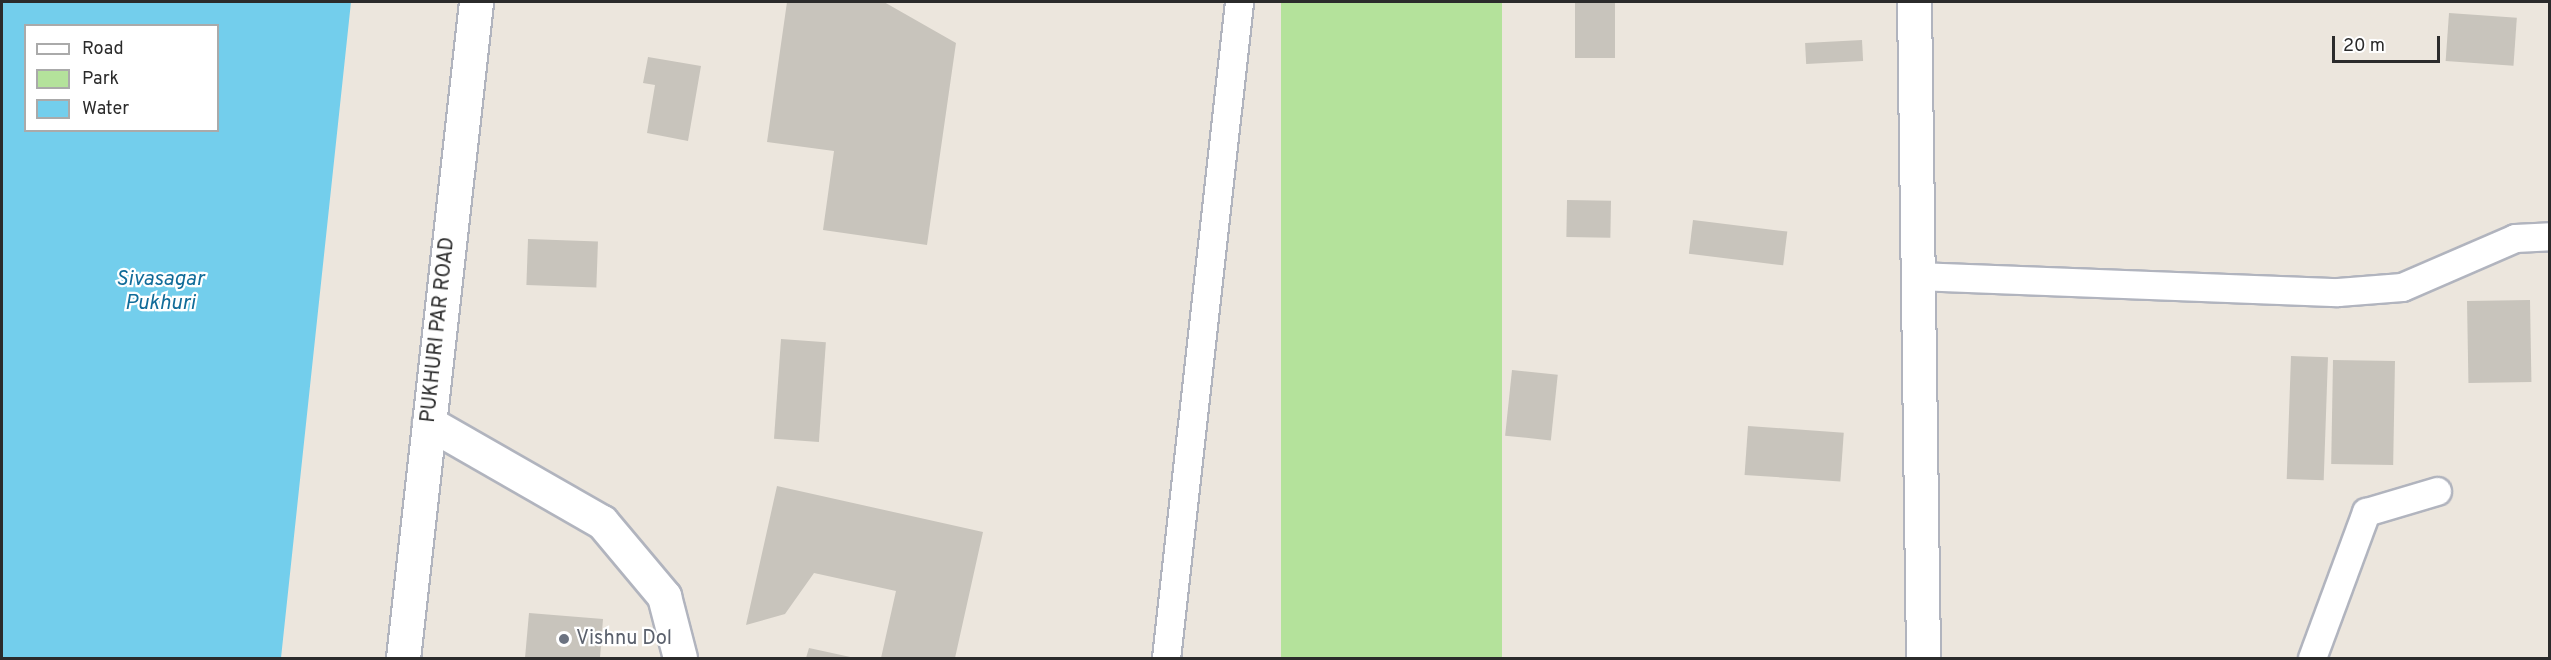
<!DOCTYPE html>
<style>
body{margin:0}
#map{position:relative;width:2551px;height:660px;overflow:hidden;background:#ece6dd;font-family:Overpass,sans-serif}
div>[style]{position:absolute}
.green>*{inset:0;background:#b4e29b;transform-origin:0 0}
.water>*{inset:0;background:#73ceec}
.building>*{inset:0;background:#c8c4bc;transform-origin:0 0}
.roads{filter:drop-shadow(2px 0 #b1b4be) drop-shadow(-2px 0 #b1b4be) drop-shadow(0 2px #b1b4be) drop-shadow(0 -2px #b1b4be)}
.street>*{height:27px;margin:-13.5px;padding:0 13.5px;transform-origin:13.5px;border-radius:13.5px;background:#fff}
.secondary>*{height:33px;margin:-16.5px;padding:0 16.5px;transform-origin:16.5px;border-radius:16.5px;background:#fff}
.dots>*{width:16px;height:16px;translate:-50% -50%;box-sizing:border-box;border:3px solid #fff;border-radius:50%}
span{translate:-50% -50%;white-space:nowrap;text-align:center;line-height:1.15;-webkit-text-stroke:4.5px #fff;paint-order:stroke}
.street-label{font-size:20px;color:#2b2b2b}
.worship-label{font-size:20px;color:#5b616d}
.left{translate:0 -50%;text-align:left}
.water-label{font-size:21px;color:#116c99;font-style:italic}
.frame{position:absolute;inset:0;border:3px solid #2b2b2b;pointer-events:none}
.legend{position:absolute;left:24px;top:24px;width:195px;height:108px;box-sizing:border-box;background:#fff;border:2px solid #aaa;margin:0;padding:8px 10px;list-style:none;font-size:18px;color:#2b2b2b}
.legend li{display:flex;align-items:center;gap:12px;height:30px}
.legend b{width:30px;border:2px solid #aaa}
.scale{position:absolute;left:2332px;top:36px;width:108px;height:27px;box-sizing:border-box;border:3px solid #2b2b2b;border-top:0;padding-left:8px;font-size:18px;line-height:21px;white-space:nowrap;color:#2b2b2b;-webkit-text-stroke:4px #fff;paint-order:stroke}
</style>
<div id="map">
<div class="green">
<i style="left:1281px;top:2px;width:221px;height:659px"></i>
</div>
<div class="water">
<i style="clip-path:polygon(evenodd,2px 2px,351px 2px,281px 658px,2px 658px,2px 2px,26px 26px,218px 26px,218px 130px,26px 130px,26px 26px)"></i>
</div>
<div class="building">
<i style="clip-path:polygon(787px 2px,884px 2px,956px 43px,927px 245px,823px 230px,834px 151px,767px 142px)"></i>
<i style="left:1575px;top:2px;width:40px;height:56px"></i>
<i style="left:2449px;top:13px;width:68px;height:48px;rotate:4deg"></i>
<i style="left:1862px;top:40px;width:21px;height:57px;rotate:87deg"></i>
<i style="clip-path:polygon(648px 57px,701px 66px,688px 141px,647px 133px,655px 85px,643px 83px)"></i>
<i style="left:1567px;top:200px;width:44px;height:37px;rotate:1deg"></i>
<i style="left:1693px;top:220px;width:95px;height:34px;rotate:7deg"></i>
<i style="left:528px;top:239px;width:70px;height:46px;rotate:2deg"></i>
<i style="left:2530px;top:300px;width:82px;height:63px;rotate:89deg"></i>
<i style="left:781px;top:339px;width:45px;height:100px;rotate:4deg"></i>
<i style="left:2291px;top:356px;width:37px;height:123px;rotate:2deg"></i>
<i style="left:2333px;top:360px;width:62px;height:104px;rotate:1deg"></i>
<i style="left:1512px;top:370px;width:46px;height:66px;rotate:6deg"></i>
<i style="left:1748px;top:426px;width:96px;height:49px;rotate:4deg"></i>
<i style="clip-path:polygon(777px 486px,983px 532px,955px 658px,881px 658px,896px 591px,814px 573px,785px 614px,746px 625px)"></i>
<i style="clip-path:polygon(529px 613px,603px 619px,600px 658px,525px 658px)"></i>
<i style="clip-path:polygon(809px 648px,855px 658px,806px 658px)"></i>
</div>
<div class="roads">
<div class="street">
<i style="left:1916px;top:276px;width:422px;rotate:2.2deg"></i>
<i style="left:2338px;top:292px;width:64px;rotate:-4.5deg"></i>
<i style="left:2402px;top:287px;width:123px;rotate:-23.4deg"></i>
<i style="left:2515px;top:238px;width:35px;rotate:-3deg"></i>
<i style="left:1166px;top:658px;width:660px;rotate:-83.65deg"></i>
<i style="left:2312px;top:658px;width:156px;rotate:-69.7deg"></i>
<i style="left:2366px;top:512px;width:74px;rotate:-16.5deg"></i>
</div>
<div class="secondary">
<i style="left:1914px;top:2px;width:656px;rotate:89.21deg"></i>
<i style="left:429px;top:423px;width:199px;rotate:29.8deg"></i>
<i style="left:602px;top:522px;width:97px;rotate:50deg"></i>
<i style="left:664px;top:596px;width:64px;rotate:75.5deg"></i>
<i style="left:403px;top:658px;width:660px;rotate:-83.65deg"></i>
</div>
</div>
<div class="dots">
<i style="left:564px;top:639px;background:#6b7280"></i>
</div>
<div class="street-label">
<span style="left:439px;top:330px;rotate:-84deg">PUKHURI PAR ROAD</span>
</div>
<div class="worship-label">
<span class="left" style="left:576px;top:639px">Vishnu Dol</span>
</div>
<div class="water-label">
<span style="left:160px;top:292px">Sivasagar<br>Pukhuri</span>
</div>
<div class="frame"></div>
<ul class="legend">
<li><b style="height:8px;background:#fff"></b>Road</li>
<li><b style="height:16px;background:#b4e29b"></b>Park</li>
<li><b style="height:16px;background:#73ceec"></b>Water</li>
</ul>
<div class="scale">20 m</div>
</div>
